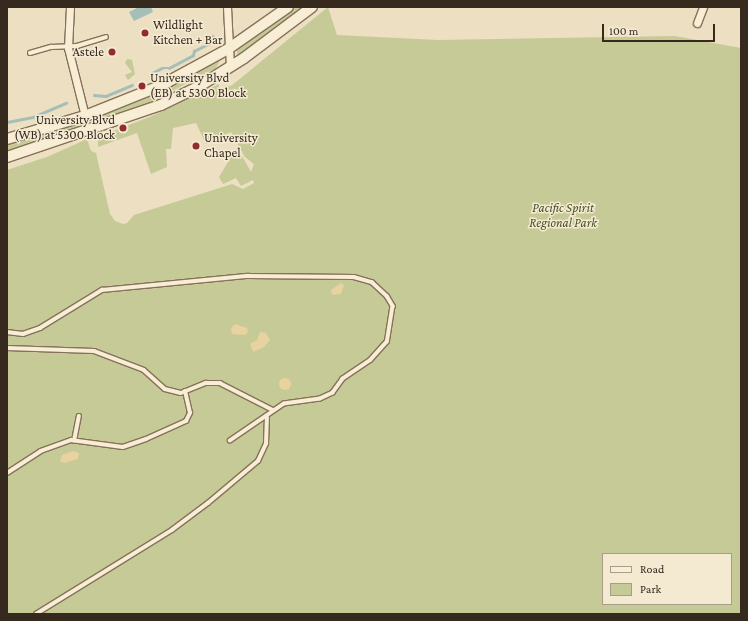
<!DOCTYPE html>
<style>
body{margin:0}
#map{position:relative;width:748px;height:621px;overflow:hidden;background:#eddfc2;font-family:"Crimson Pro",serif}
div>[style]{position:absolute}
.green>*{inset:0;background:#c5ca97}
.sand>*{inset:0;background:#e8d3a0}
.round{border-radius:50%}
.water>*{inset:0;background:#a4bfb7}
.stream>*{height:2.5px;margin:-1.25px;padding:0 1.25px;transform-origin:1.25px;border-radius:1.25px;background:#a4bfb7}
.roads{filter:drop-shadow(1px 0 #86715a) drop-shadow(-1px 0 #86715a) drop-shadow(0 1px #86715a) drop-shadow(0 -1px #86715a)}
.service>*{height:3.5px;margin:-1.75px;padding:0 1.75px;transform-origin:1.75px;border-radius:1.75px;background:#f8edd5}
.minor>*{height:7px;margin:-3.5px;padding:0 3.5px;transform-origin:3.5px;border-radius:3.5px;background:#f8edd5}
.secondary>*{height:10px;margin:-5px;padding:0 5px;transform-origin:5px;border-radius:5px;background:#f8edd5}
.dots>*{width:11px;height:11px;translate:-50% -50%;box-sizing:border-box;border:2px solid #f4ead2;border-radius:50%}
span{translate:-50% -50%;white-space:nowrap;text-align:center;line-height:1.15;-webkit-text-stroke:3px #f4ead2;paint-order:stroke}
.poi-label{font-size:13px;color:#36291e}
.left{translate:0 -50%;text-align:left}
.right{translate:-100% -50%;text-align:right}
.park-label{font-size:13px;color:#475225;font-style:italic}
.frame{position:absolute;inset:0;border:8px solid #36291e;pointer-events:none}
.legend{position:absolute;left:602px;top:553px;width:130px;height:52px;box-sizing:border-box;background:#f4ead2;border:1px solid #a89d8a;margin:0;padding:5px 7px;list-style:none;font-size:12px;color:#36291e}
.legend li{display:flex;align-items:center;gap:8px;height:20px}
.legend b{width:20px;border:1px solid #a89d8a}
.scale{position:absolute;left:602px;top:24px;width:113px;height:18px;box-sizing:border-box;border:2px solid #36291e;border-top:0;padding-left:5px;font-size:12px;line-height:14px;white-space:nowrap;color:#36291e;-webkit-text-stroke:3px #f4ead2;paint-order:stroke}
</style>
<div id="map">
<div class="green">
<i style="clip-path:polygon(292px 7px,308px 7px,239px 58px,237px 56px,237px 49px)"></i>
<i style="clip-path:polygon(evenodd,328px 7px,337px 35px,438px 40px,675px 36px,741px 48px,741px 614px,7px 614px,7px 170px,47px 157px,87px 139px,91px 151px,96px 153px,110px 214px,115px 221px,123px 224px,127px 223px,134px 215px,232px 184px,243px 189px,254px 183px,253px 180px,241px 186px,236px 178px,223px 184px,219px 177px,237px 147px,251px 172px,254px 164px,245px 157px,231px 132px,206px 144px,196px 123px,173px 128px,171px 149px,166px 149px,167px 167px,151px 174px,137px 133px,98px 147px,98px 137px,152px 116px,219px 84px,219px 96px,225px 86px,231px 86px,328px 7px,603px 554px,731px 554px,731px 604px,603px 604px,603px 554px)"></i>
<i style="clip-path:polygon(221px 58px,216px 68px,159px 98px,110px 121px,95px 121px,94px 119px,136px 102px)"></i>
<i style="clip-path:polygon(127px 59px,132px 60px,135px 74px,128px 80px,125px 75px,132px 72px,125px 63px)"></i>
<i style="clip-path:polygon(80px 121px,80px 128px,7px 151px,7px 142px)"></i>
</div>
<div class="sand">
<i style="clip-path:polygon(341px 283px,344px 285px,341px 294px,332px 295px,331px 290px)"></i>
<i style="clip-path:polygon(235px 324px,247px 328px,248px 332px,245px 335px,232px 334px,231px 328px)"></i>
<i style="clip-path:polygon(260px 332px,266px 333px,270px 340px,264px 347px,253px 352px,250px 344px,257px 340px)"></i>
<i class="round" style="left:279px;top:378px;width:12px;height:12px"></i>
<i style="clip-path:polygon(73px 451px,79px 453px,78px 459px,64px 463px,60px 461px,62px 455px)"></i>
</div>
<div class="water">
<i style="clip-path:polygon(139px 7px,151px 7px,153px 12px,134px 21px,129px 12px)"></i>
</div>
<div class="stream">
<i style="left:152px;top:73px;width:11px;rotate:-27deg"></i>
<i style="left:162px;top:68px;width:7px"></i>
<i style="left:169px;top:68px;width:27px;rotate:-28deg"></i>
<i style="left:193px;top:55px;width:4px;rotate:-76deg"></i>
<i style="left:194px;top:51px;width:16px;rotate:-27deg"></i>
<i style="left:208px;top:44px;width:9px;rotate:-58deg"></i>
<i style="left:94px;top:95px;width:12px;rotate:5deg"></i>
<i style="left:106px;top:96px;width:28px;rotate:-23deg"></i>
<i style="left:7px;top:122px;width:26px;rotate:-11deg"></i>
<i style="left:33px;top:117px;width:36px;rotate:-23deg"></i>
</div>
<div class="roads">
<div class="service">
<i style="left:30px;top:53px;width:22px;rotate:-16deg"></i>
<i style="left:51px;top:47px;width:26px;rotate:-2deg"></i>
<i style="left:77px;top:46px;width:30px;rotate:-17deg"></i>
<i style="left:7px;top:332px;width:16px;rotate:7deg"></i>
<i style="left:23px;top:334px;width:18px;rotate:-19deg"></i>
<i style="left:40px;top:328px;width:73px;rotate:-31.5deg"></i>
<i style="left:102px;top:290px;width:147px;rotate:-5.5deg"></i>
<i style="left:248px;top:276px;width:106px;rotate:0.5deg"></i>
<i style="left:354px;top:277px;width:19px;rotate:16deg"></i>
<i style="left:372px;top:282px;width:21px;rotate:43deg"></i>
<i style="left:387px;top:296px;width:12px;rotate:59deg"></i>
<i style="left:393px;top:306px;width:36px;rotate:99deg"></i>
<i style="left:387px;top:342px;width:24px;rotate:132deg"></i>
<i style="left:371px;top:360px;width:34px;rotate:146deg"></i>
<i style="left:343px;top:379px;width:17px;rotate:126deg"></i>
<i style="left:333px;top:393px;width:14px;rotate:155deg"></i>
<i style="left:320px;top:399px;width:36px;rotate:172deg"></i>
<i style="left:284px;top:404px;width:65px;rotate:145.6deg"></i>
<i style="left:7px;top:348px;width:87px;rotate:2deg"></i>
<i style="left:94px;top:351px;width:53px;rotate:20.8deg"></i>
<i style="left:144px;top:370px;width:28px;rotate:42deg"></i>
<i style="left:165px;top:389px;width:16px;rotate:14deg"></i>
<i style="left:181px;top:393px;width:27px;rotate:-22deg"></i>
<i style="left:206px;top:383px;width:14px"></i>
<i style="left:220px;top:383px;width:59px;rotate:27deg"></i>
<i style="left:74px;top:441px;width:25px;rotate:-79deg"></i>
<i style="left:7px;top:473px;width:40px;rotate:-32.9deg"></i>
<i style="left:41px;top:451px;width:32px;rotate:-20deg"></i>
<i style="left:71px;top:440px;width:52px;rotate:7.7deg"></i>
<i style="left:123px;top:447px;width:24px;rotate:-19deg"></i>
<i style="left:146px;top:439px;width:44px;rotate:-24.2deg"></i>
<i style="left:186px;top:421px;width:9px;rotate:-63deg"></i>
<i style="left:190px;top:413px;width:22px;rotate:-103deg"></i>
<i style="left:36px;top:614px;width:160px;rotate:-31.7deg"></i>
<i style="left:172px;top:530px;width:45px;rotate:-36.9deg"></i>
<i style="left:208px;top:503px;width:65px;rotate:-40deg"></i>
<i style="left:258px;top:461px;width:19px;rotate:-65deg"></i>
<i style="left:266px;top:444px;width:26px;rotate:-88deg"></i>
</div>
<div class="minor">
<i style="left:70px;top:7px;width:41px;rotate:92.8deg"></i>
<i style="left:68px;top:48px;width:70px;rotate:76deg"></i>
<i style="left:227px;top:7px;width:59px;rotate:87.1deg"></i>
<i style="left:697px;top:23px;width:17px;rotate:-69deg"></i>
</div>
<div class="secondary">
<i style="left:7px;top:139px;width:81px;rotate:-16.4deg"></i>
<i style="left:85px;top:116px;width:83px;rotate:-21.9deg"></i>
<i style="left:162px;top:85px;width:75px;rotate:-28.6deg"></i>
<i style="left:228px;top:49px;width:73px;rotate:-35deg"></i>
<i style="left:7px;top:157px;width:163px;rotate:-18.7deg"></i>
<i style="left:161px;top:105px;width:41px;rotate:-25.9deg"></i>
<i style="left:198px;top:87px;width:54px;rotate:-32.2deg"></i>
<i style="left:244px;top:58px;width:85px;rotate:-36.9deg"></i>
</div>
</div>
<div class="dots">
<i style="left:145px;top:33px;background:#932c2e"></i>
<i style="left:112px;top:52px;background:#932c2e"></i>
<i style="left:142px;top:86px;background:#932c2e"></i>
<i style="left:123px;top:128px;background:#932c2e"></i>
<i style="left:196px;top:146px;background:#932c2e"></i>
</div>
<div class="poi-label">
<span class="left" style="left:153px;top:33px">Wildlight<br>Kitchen + Bar</span>
<span class="right" style="left:104px;top:52px">Astele</span>
<span class="left" style="left:150px;top:86px">University Blvd<br>(EB) at 5300 Block</span>
<span class="right" style="left:115px;top:128px">University Blvd<br>(WB) at 5300 Block</span>
<span class="left" style="left:204px;top:146px">University<br>Chapel</span>
</div>
<div class="park-label">
<span style="left:563px;top:216px">Pacific Spirit<br>Regional Park</span>
</div>
<div class="frame"></div>
<ul class="legend">
<li><b style="height:5px;background:#f8edd5"></b>Road</li>
<li><b style="height:11px;background:#c5ca97"></b>Park</li>
</ul>
<div class="scale">100 m</div>
</div>
